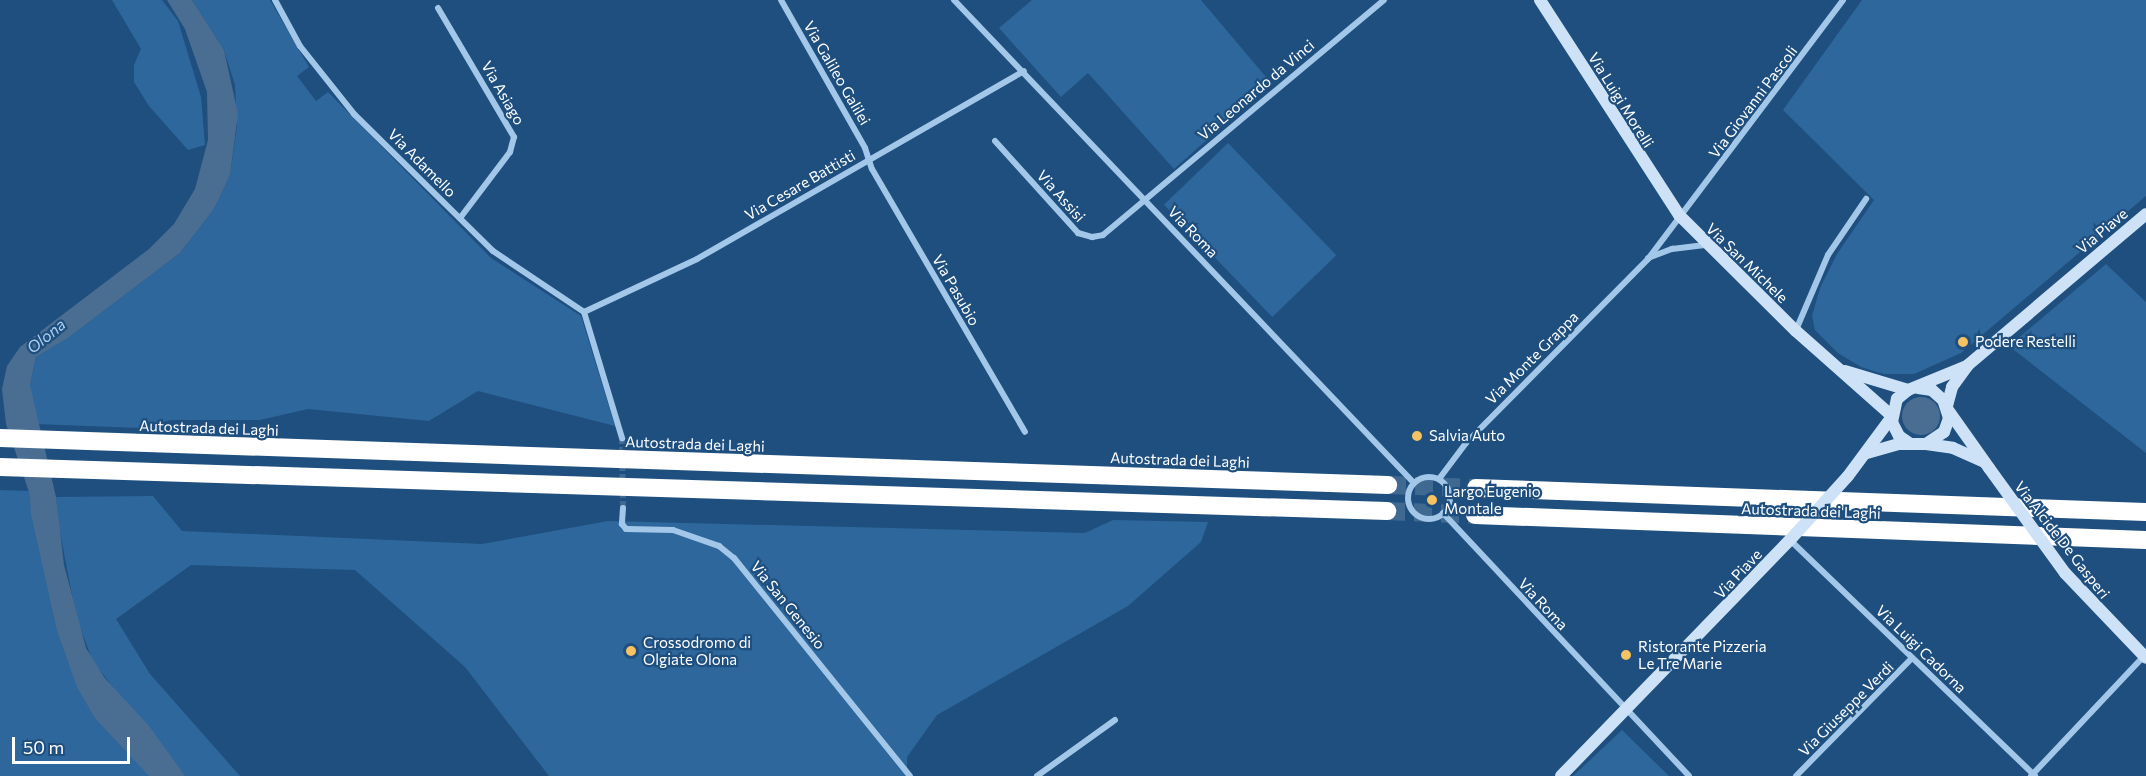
<!DOCTYPE html>
<style>
body{margin:0}
#map{position:relative;width:2146px;height:776px;overflow:hidden;background:#1e4f7f;font-family:Commissioner,sans-serif}
div>[style]{position:absolute}
.green>*{inset:0;background:#2e679c;transform-origin:0 0}
.water>*{inset:0;background:#4a6e92}
.round{border-radius:50%}
.street-tunnel>*{height:6px;margin-top:-3px;transform-origin:0;background:repeating-linear-gradient(90deg,#406992 0 6px,transparent 0 9px)}
.highway-tunnel>*{height:18px;margin-top:-9px;transform-origin:0;background:repeating-linear-gradient(90deg,#406992 0 18px,transparent 0 27px)}
.street>*{height:6px;margin:-3px;padding:0 3px;transform-origin:3px;border-radius:3px;background:#a2c7e8}
.street>.ring{margin:-3px;padding:0;box-sizing:content-box;background:none;border:6px solid #a2c7e8;border-radius:50%}
.secondary>*{height:12px;margin:-6px;padding:0 6px;transform-origin:6px;border-radius:6px;background:#cde2f6}
.highway>*{height:18px;margin:-9px;padding:0 9px;transform-origin:9px;border-radius:9px;background:#fff}
.secondary-bridge>*{height:12px;margin:-6px;padding:0 6px;transform-origin:6px;border-radius:6px;background:#cde2f6}
.dots>*{width:16px;height:16px;translate:-50% -50%;box-sizing:border-box;border:3px solid #1e4f7f;border-radius:50%}
span{translate:-50% -50%;white-space:nowrap;text-align:center;line-height:1.15;-webkit-text-stroke:4.5px #1e4f7f;paint-order:stroke}
.street-label{font-size:15px;color:#fff}
.poi-label{font-size:15px;color:#fff}
.left{translate:0 -50%;text-align:left}
.water-label{font-size:16px;color:#add0f0;font-style:italic}
.scale{position:absolute;left:12px;top:737px;width:118px;height:27px;box-sizing:border-box;border:3px solid #fff;border-top:0;padding-left:8px;font-size:18px;line-height:21px;white-space:nowrap;color:#fff;-webkit-text-stroke:4px #1e4f7f;paint-order:stroke}
</style>
<div id="map">
<div class="green">
<i style="clip-path:polygon(112px 0,162px 0,178px 21px,201px 97px,205px 145px,188px 150px,149px 106px,134px 82px,134px 65px,141px 49px)"></i>
<i style="clip-path:polygon(192px 0,270px 0,309px 67px,297px 76px,316px 101px,328px 92px,491px 258px,581px 316px,615px 426px,478px 391px,429px 421px,308px 409px,260px 420px,171px 420px,140px 428px,36px 424px,30px 385px,36px 357px,68px 338px,180px 253px,214px 209px,230px 175px,237px 126px,235px 85px,224px 50px)"></i>
<i style="clip-path:polygon(1032px 0,1201px 0,1271px 83px,1174px 169px,1088px 73px,1061px 97px,999px 28px)"></i>
<i style="clip-path:polygon(1862px 0,2146px 0,2146px 196px,1961px 353px,1914px 374px,1884px 374px,1861px 367px,1838px 353px,1815px 330px,1812px 316px,1820px 288px,1837px 254px,1874px 200px,1783px 110px)"></i>
<i style="left:1228px;top:143px;width:156px;height:89px;rotate:46deg"></i>
<i style="clip-path:polygon(2106px 264px,2146px 302px,2146px 453px,2009px 346px)"></i>
<i style="clip-path:polygon(0 490px,30px 491px,68px 634px,154px 776px,0 776px)"></i>
<i style="clip-path:polygon(153px 496px,182px 531px,482px 544px,608px 521px,1085px 533px,1113px 520px,1208px 522px,1201px 542px,1128px 606px,937px 715px,907px 757px,907px 768px,913px 776px,549px 776px,465px 667px,355px 570px,191px 565px,116px 619px,150px 674px,240px 776px,185px 776px,93px 662px,76px 616px,59px 527px,56px 497px)"></i>
<i style="clip-path:polygon(1622px 730px,1669px 776px,1573px 776px)"></i>
</div>
<div class="water">
<i style="clip-path:polygon(167px 0,192px 0,224px 50px,238px 114px,230px 175px,214px 209px,180px 253px,68px 338px,36px 357px,30px 385px,56px 497px,64px 565px,86px 648px,104px 677px,149px 726px,185px 776px,149px 776px,95px 718px,77px 687px,57px 630px,31px 514px,30px 495px,6px 424px,2px 389px,7px 366px,20px 347px,149px 249px,174px 224px,195px 189px,208px 140px,207px 92px,185px 29px)"></i>
<i class="round" style="left:1902px;top:397px;width:38px;height:38px"></i>
</div>
<div class="street-tunnel">
<i style="left:622px;top:438px;width:70px;rotate:89.2deg"></i>
</div>
<div class="highway-tunnel">
<i style="left:1388px;top:485px;width:88px;rotate:2deg"></i>
<i style="left:1387px;top:511px;width:88px;rotate:2.6deg"></i>
</div>
<div class="street">
<i style="left:275px;top:0;width:52px;rotate:61.5deg"></i>
<i style="left:300px;top:46px;width:87px;rotate:51.5deg"></i>
<i style="left:354px;top:114px;width:195px;rotate:44.6deg"></i>
<i style="left:493px;top:251px;width:110px;rotate:33.8deg"></i>
<i style="left:781px;top:0;width:170px;rotate:60.4deg"></i>
<i style="left:865px;top:148px;width:22px;rotate:72deg"></i>
<i style="left:872px;top:169px;width:304px;rotate:59.8deg"></i>
<i style="left:954px;top:0;width:667px;rotate:46.4deg"></i>
<i style="left:438px;top:8px;width:150px;rotate:59.5deg"></i>
<i style="left:514px;top:137px;width:16px;rotate:105deg"></i>
<i style="left:510px;top:152px;width:83px;rotate:127.1deg"></i>
<i style="left:995px;top:141px;width:124px;rotate:47.9deg"></i>
<i style="left:1078px;top:233px;width:15px;rotate:16deg"></i>
<i style="left:1092px;top:237px;width:11px;rotate:-10deg"></i>
<i style="left:1103px;top:235px;width:366px;rotate:-39.9deg"></i>
<i style="left:1648px;top:258px;width:26px;rotate:-21deg"></i>
<i style="left:1672px;top:249px;width:33px;rotate:-7deg"></i>
<i style="left:584px;top:312px;width:125px;rotate:-25.1deg"></i>
<i style="left:697px;top:259px;width:377px;rotate:-29.9deg"></i>
<i style="left:584px;top:312px;width:132px;rotate:73.2deg"></i>
<i style="left:1796px;top:330px;width:82px;rotate:-66.9deg"></i>
<i style="left:1828px;top:255px;width:68px;rotate:-55.8deg"></i>
<i class="ring" style="left:1408px;top:477px;width:36px;height:36px"></i>
<i style="left:1439px;top:479px;width:45px;rotate:-53.1deg"></i>
<i style="left:1466px;top:443px;width:259px;rotate:-45.3deg"></i>
<i style="left:1648px;top:259px;width:324px;rotate:-53deg"></i>
<i style="left:623px;top:508px;width:16px;rotate:94deg"></i>
<i style="left:622px;top:524px;width:6px;rotate:51deg"></i>
<i style="left:626px;top:529px;width:47px;rotate:1.2deg"></i>
<i style="left:673px;top:530px;width:49px;rotate:19.2deg"></i>
<i style="left:719px;top:546px;width:19px;rotate:39deg"></i>
<i style="left:734px;top:558px;width:280px;rotate:51.1deg"></i>
<i style="left:1443px;top:513px;width:360px;rotate:46.9deg"></i>
<i style="left:1790px;top:540px;width:340px;rotate:43.9deg"></i>
<i style="left:1037px;top:776px;width:96px;rotate:-35.7deg"></i>
<i style="left:1796px;top:776px;width:165px;rotate:-45.5deg"></i>
<i style="left:2031px;top:776px;width:165px;rotate:-46.7deg"></i>
</div>
<div class="secondary">
<i style="left:1540px;top:0;width:256px;rotate:57.1deg"></i>
<i style="left:1679px;top:215px;width:165px;rotate:44.8deg"></i>
<i style="left:1796px;top:331px;width:127px;rotate:41.5deg"></i>
<i style="left:1845px;top:371px;width:66px;rotate:16.8deg"></i>
<i style="left:1947px;top:406px;width:20px;rotate:-75deg"></i>
<i style="left:1952px;top:387px;width:27px;rotate:-54deg"></i>
<i style="left:1968px;top:365px;width:233px;rotate:-40.3deg"></i>
<i style="left:1948px;top:410px;width:71px;rotate:54.7deg"></i>
<i style="left:1909px;top:443px;width:12px;rotate:-145deg"></i>
<i style="left:1899px;top:436px;width:16px;rotate:-117deg"></i>
<i style="left:1892px;top:422px;width:24px;rotate:-78deg"></i>
<i style="left:1897px;top:399px;width:14px;rotate:-39deg"></i>
<i style="left:1908px;top:390px;width:64px;rotate:-22.1deg"></i>
<i style="left:1926px;top:444px;width:27px;rotate:8deg"></i>
<i style="left:1953px;top:448px;width:32px;rotate:24deg"></i>
<i style="left:1867px;top:453px;width:32px;rotate:-16deg"></i>
<i style="left:1898px;top:444px;width:28px"></i>
<i style="left:1926px;top:444px;width:22px;rotate:-34deg"></i>
<i style="left:1944px;top:432px;width:15px;rotate:-70deg"></i>
<i style="left:1949px;top:418px;width:19px;rotate:-108deg"></i>
<i style="left:1943px;top:400px;width:15px;rotate:-138deg"></i>
<i style="left:1932px;top:390px;width:14px;rotate:-172deg"></i>
<i style="left:1848px;top:476px;width:72px;rotate:-53.4deg"></i>
<i style="left:2065px;top:573px;width:117px;rotate:46.4deg"></i>
<i style="left:1561px;top:776px;width:329px;rotate:-45.9deg"></i>
</div>
<div class="highway">
<i style="left:0;top:438px;width:1389px;rotate:1.94deg"></i>
<i style="left:0;top:467px;width:1388px;rotate:1.82deg"></i>
<i style="left:1476px;top:488px;width:670px;rotate:2.05deg"></i>
<i style="left:1475px;top:515px;width:671px;rotate:2.13deg"></i>
</div>
<div class="secondary-bridge">
<i style="left:1989px;top:468px;width:130px;rotate:54.1deg"></i>
<i style="left:1790px;top:540px;width:86px;rotate:-47.8deg"></i>
</div>
<div class="dots">
<i style="left:1963px;top:342px;background:#f7c261"></i>
<i style="left:1417px;top:436px;background:#f7c261"></i>
<i style="left:1432px;top:500px;background:#f7c261"></i>
<i style="left:631px;top:651px;background:#f7c261"></i>
<i style="left:1626px;top:655px;background:#f7c261"></i>
</div>
<div class="street-label">
<span style="left:837px;top:73px;rotate:60deg">Via Galileo Galilei</span>
<span style="left:1256px;top:90px;rotate:-40deg">Via Leonardo da Vinci</span>
<span style="left:503px;top:93px;rotate:60deg">Via Asiago</span>
<span style="left:1621px;top:100px;rotate:58deg">Via Luigi Morelli</span>
<span style="left:1753px;top:102px;rotate:-53deg">Via Giovanni Pascoli</span>
<span style="left:422px;top:163px;rotate:45deg">Via Adamello</span>
<span style="left:800px;top:185px;rotate:-30deg">Via Cesare Battisti</span>
<span style="left:1061px;top:196px;rotate:48deg">Via Assisi</span>
<span style="left:2102px;top:231px;rotate:-40deg">Via Piave</span>
<span style="left:1193px;top:232px;rotate:46deg">Via Roma</span>
<span style="left:1747px;top:263px;rotate:44deg">Via San Michele</span>
<span style="left:956px;top:290px;rotate:60deg">Via Pasubio</span>
<span style="left:1532px;top:358px;rotate:-45deg">Via Monte Grappa</span>
<span style="left:209px;top:428px;rotate:2deg">Autostrada dei Laghi</span>
<span style="left:695px;top:444px;rotate:2deg">Autostrada dei Laghi</span>
<span style="left:1180px;top:460px;rotate:2deg">Autostrada dei Laghi</span>
<span style="left:1811px;top:511px;rotate:2deg">Autostrada dei Laghi</span>
<span style="left:2062px;top:540px;rotate:52deg">Via Alcide De Gasperi</span>
<span style="left:1738px;top:574px;rotate:-47deg">Via Piave</span>
<span style="left:1543px;top:604px;rotate:47deg">Via Roma</span>
<span style="left:788px;top:605px;rotate:51deg">Via San Genesio</span>
<span style="left:1921px;top:649px;rotate:44deg">Via Luigi Cadorna</span>
<span style="left:1846px;top:709px;rotate:-45deg">Via Giuseppe Verdi</span>
</div>
<div class="poi-label">
<span class="left" style="left:1975px;top:342px">Podere Restelli</span>
<span class="left" style="left:1429px;top:436px">Salvia Auto</span>
<span class="left" style="left:1444px;top:500px">Largo Eugenio<br>Montale</span>
<span class="left" style="left:643px;top:651px">Crossodromo di<br>Olgiate Olona</span>
<span class="left" style="left:1638px;top:655px">Ristorante Pizzeria<br>Le Tre Marie</span>
</div>
<div class="water-label">
<span style="left:46px;top:336px;rotate:-39deg">Olona</span>
</div>
<div class="scale">50 m</div>
</div>
